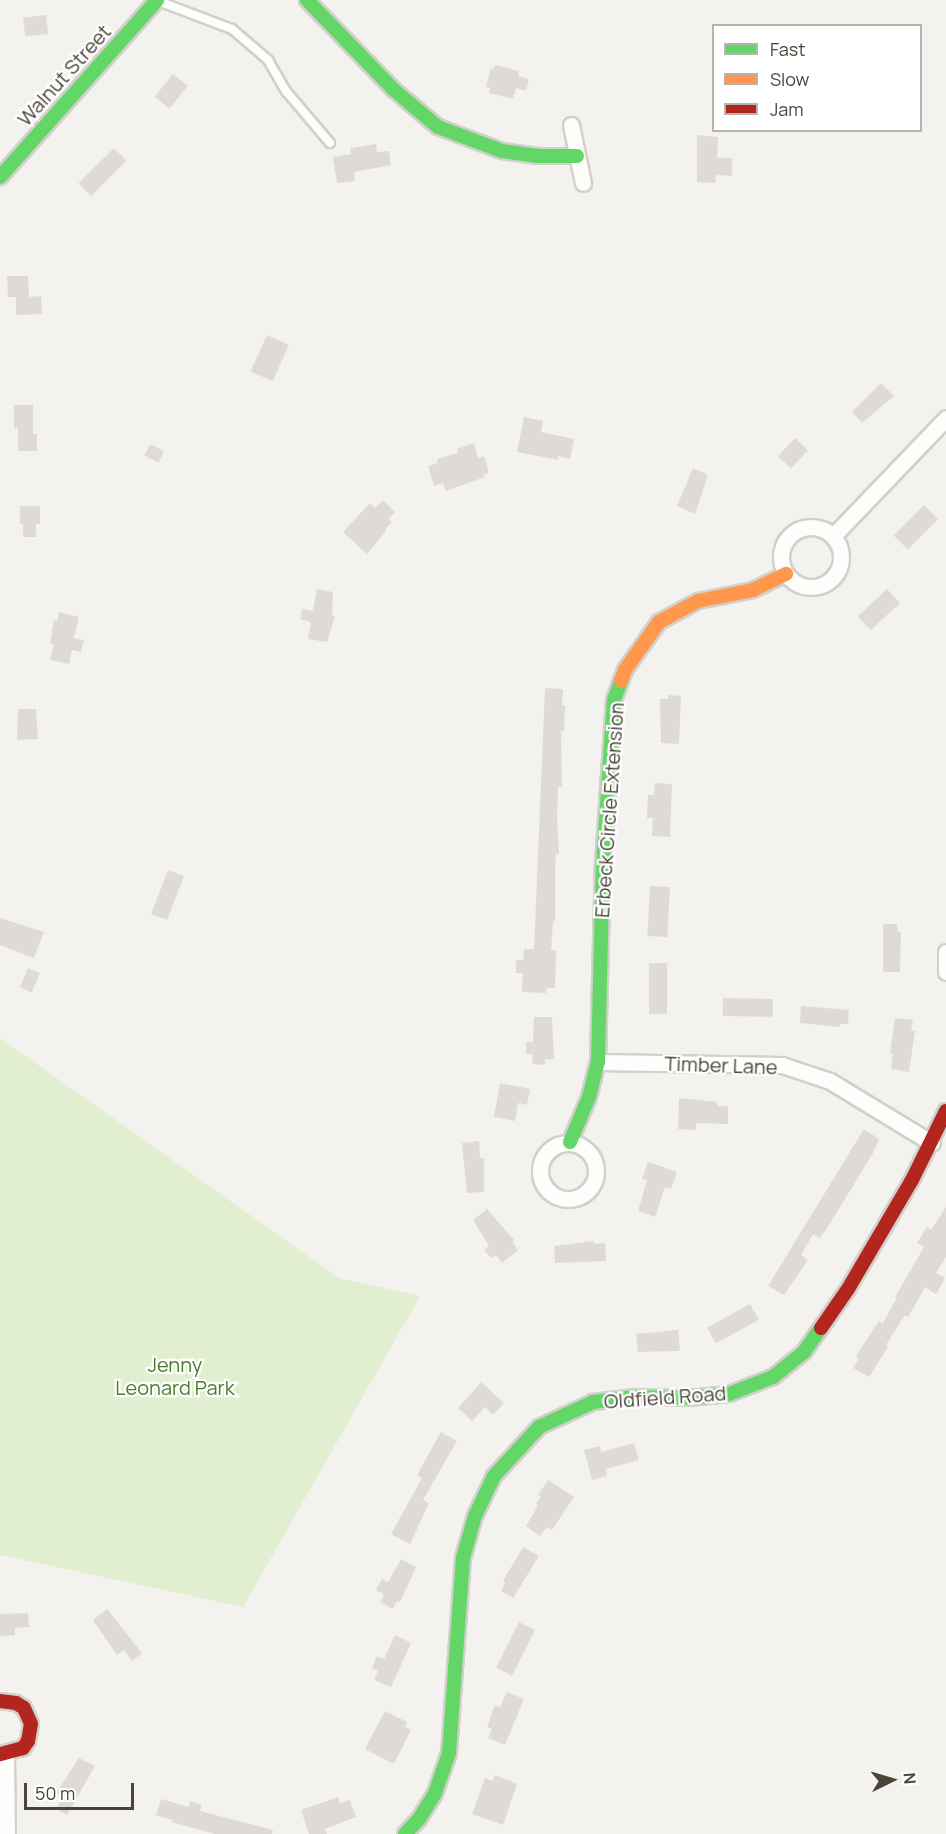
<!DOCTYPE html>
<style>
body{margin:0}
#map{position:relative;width:946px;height:1834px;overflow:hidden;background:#f4f2ee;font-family:Manrope,sans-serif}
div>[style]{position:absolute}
.green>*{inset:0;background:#e1eecf}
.building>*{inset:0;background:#dedbd6;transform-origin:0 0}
.roads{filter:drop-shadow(2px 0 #d2d0cb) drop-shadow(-2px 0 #d2d0cb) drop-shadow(0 2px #d2d0cb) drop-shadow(0 -2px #d2d0cb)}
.lane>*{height:8px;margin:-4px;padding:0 4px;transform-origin:4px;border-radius:4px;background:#fdfdfc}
.street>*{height:15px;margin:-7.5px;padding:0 7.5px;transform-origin:7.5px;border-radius:7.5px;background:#fdfdfc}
.street>.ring{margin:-7.5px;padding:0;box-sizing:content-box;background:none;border:15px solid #fdfdfc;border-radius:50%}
.fast>*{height:14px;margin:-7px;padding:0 7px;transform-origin:7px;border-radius:7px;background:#63d668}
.slow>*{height:14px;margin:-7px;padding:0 7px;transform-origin:7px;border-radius:7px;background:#ff974d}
.jam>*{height:14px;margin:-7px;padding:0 7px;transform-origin:7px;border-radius:7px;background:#b3261e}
span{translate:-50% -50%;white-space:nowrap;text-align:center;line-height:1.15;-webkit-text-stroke:4.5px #fff;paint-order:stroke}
.street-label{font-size:20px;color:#4b4439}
.park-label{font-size:20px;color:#4a7f2a}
.legend{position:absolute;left:712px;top:24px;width:210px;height:108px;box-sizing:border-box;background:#fff;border:2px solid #b7b4b0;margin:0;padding:8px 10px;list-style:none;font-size:18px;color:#4b4439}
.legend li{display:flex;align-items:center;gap:12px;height:30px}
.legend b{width:30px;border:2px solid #b7b4b0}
.north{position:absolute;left:862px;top:1750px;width:60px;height:60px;-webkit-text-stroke:4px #fff;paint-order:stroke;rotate:85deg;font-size:16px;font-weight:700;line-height:24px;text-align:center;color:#4b4439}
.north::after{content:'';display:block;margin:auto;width:21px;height:27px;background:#4b4439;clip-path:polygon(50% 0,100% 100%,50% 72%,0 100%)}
.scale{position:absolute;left:24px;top:1783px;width:110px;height:27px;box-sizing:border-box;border:3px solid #4b4439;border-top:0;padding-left:8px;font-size:18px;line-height:21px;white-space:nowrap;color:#4b4439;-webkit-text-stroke:4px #fff;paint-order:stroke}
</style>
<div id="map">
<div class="green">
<i style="clip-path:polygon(0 1038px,339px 1278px,420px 1296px,243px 1607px,0 1555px)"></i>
</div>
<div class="building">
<i style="left:46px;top:15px;width:19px;height:23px;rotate:84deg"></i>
<i style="clip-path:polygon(495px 65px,519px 71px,518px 76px,529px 79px,526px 91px,516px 88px,513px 99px,489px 93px,490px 88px,486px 87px,491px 68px,494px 69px)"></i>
<i style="left:173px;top:74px;width:19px;height:29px;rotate:39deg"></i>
<i style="clip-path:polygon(697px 135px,718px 137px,717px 158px,732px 158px,732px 176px,716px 175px,715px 183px,697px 182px)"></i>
<i style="clip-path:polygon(376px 144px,377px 152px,389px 151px,391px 165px,354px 172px,355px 181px,337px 183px,333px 157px,351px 154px,350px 148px)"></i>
<i style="left:114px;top:148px;width:18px;height:50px;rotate:45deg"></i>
<i style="clip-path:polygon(7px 276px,28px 276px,29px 297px,41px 296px,42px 314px,16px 315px,16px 297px,8px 297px)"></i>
<i style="left:267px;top:335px;width:24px;height:40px;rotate:24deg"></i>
<i style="clip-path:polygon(881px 383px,894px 396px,862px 423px,852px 412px)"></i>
<i style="clip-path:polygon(14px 405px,33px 405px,33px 434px,37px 434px,37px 451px,18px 451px,18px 428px,14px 428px)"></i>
<i style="clip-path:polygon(524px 417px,543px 421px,541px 432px,574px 439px,570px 459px,558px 456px,558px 460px,517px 452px)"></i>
<i style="left:795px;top:438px;width:18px;height:25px;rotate:43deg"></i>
<i style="clip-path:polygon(474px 443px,478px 458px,484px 456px,489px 473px,484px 474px,485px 477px,446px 491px,443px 483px,434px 486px,428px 466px,438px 463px,437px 459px,458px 453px,457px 449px)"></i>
<i style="left:150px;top:444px;width:16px;height:13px;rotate:27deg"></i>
<i style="clip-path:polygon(693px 468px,708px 475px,695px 514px,677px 506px)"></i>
<i style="clip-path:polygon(383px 500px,395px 512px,389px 519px,392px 522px,385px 530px,386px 531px,367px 554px,343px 532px,370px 503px,375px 508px)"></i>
<i style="left:924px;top:505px;width:20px;height:43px;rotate:45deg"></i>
<i style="clip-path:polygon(20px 506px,40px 506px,40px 524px,36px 524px,36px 537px,23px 537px,23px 524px,20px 524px)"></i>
<i style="clip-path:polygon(317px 589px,333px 592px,332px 615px,335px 616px,327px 642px,308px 639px,311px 622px,300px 619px,302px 609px,313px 611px)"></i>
<i style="left:887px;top:589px;width:19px;height:40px;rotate:47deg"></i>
<i style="clip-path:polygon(59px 612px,79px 617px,74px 638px,84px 640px,81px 652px,72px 650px,69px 664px,50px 660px,54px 645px,50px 644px,54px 620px,57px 621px)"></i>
<i style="clip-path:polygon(545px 688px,563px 689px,562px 705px,565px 705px,564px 731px,561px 731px,562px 787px,558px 787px,557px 816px,559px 854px,556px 854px,555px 865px,555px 921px,553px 921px,551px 950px,556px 950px,555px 988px,547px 988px,546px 993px,522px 992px,523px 973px,516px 973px,516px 960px,523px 960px,524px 949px,534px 949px)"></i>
<i style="clip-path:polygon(668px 695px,681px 696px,679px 744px,661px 743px,660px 699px,668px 699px)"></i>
<i style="clip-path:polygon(18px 709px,36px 709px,38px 739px,17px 740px)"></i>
<i style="clip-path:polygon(655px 783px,672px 784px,670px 837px,652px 836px,653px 818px,647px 818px,648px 795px,654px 795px)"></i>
<i style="left:168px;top:870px;width:17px;height:47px;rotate:21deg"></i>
<i style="left:650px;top:886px;width:20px;height:50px;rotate:3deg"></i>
<i style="clip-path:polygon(0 918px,44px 932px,34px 958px,0 945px)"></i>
<i style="clip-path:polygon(883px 924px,897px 924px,898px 932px,901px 932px,900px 972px,883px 972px)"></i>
<i style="left:649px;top:963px;width:18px;height:51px"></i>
<i style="left:28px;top:968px;width:13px;height:21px;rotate:23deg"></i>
<i style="left:723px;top:998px;width:50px;height:18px;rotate:1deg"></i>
<i style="clip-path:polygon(801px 1006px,849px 1010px,848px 1024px,840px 1024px,840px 1027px,800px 1023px)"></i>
<i style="clip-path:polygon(534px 1017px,552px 1017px,554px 1059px,545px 1059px,545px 1065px,532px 1064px,533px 1054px,526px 1054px,526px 1042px,533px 1042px)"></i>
<i style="clip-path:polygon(895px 1018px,913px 1020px,911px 1031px,915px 1031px,909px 1072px,891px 1069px,893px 1054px,890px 1053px)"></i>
<i style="clip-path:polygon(500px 1083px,530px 1089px,527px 1105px,518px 1103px,515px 1121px,494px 1117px)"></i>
<i style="clip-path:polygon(679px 1098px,717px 1102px,717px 1106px,728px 1106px,728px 1124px,696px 1123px,696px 1130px,678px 1129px)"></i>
<i style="clip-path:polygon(864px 1129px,879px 1139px,873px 1153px,826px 1230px,819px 1238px,813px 1234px,801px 1255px,808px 1260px,784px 1295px,768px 1286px)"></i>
<i style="clip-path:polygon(479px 1141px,480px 1158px,484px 1158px,484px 1192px,467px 1193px,462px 1143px)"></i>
<i style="clip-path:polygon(648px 1162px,677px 1172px,671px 1189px,665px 1187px,655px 1217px,638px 1211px,647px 1180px,642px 1179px)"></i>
<i style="clip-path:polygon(946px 1207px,946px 1257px,936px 1273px,945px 1278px,936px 1294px,925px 1287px,908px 1317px,905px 1315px,886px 1345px,888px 1347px,869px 1377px,853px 1368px,859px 1358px,856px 1356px,879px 1321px,883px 1323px,897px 1298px,895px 1297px,924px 1247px,917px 1243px,927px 1227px,931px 1230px)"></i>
<i style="clip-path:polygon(487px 1209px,514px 1240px,512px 1242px,518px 1250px,502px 1263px,496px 1255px,491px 1258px,484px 1250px,489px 1246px,473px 1220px)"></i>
<i style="clip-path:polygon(594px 1241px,594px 1244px,605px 1243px,606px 1261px,555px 1263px,554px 1246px)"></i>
<i style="left:750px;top:1304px;width:18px;height:49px;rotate:61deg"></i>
<i style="clip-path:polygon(678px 1330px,680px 1351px,638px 1352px,636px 1334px)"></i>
<i style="clip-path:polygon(481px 1382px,504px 1403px,493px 1415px,485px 1407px,472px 1421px,458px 1408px)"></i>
<i style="clip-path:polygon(441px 1432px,457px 1441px,423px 1500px,429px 1503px,410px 1544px,391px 1534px,422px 1478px,417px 1475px)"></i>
<i style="clip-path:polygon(634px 1443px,639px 1460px,606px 1469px,607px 1476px,592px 1480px,584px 1450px,600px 1446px,601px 1452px)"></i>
<i style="clip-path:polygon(548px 1480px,574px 1497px,552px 1530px,547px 1527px,540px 1536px,526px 1526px,538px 1506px,536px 1504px,541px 1496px,538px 1495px)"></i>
<i style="clip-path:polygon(523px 1547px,539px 1556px,513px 1598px,501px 1591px,505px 1583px,503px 1581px)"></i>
<i style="clip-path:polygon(401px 1559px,416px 1567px,400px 1602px,397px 1601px,393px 1609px,380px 1602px,384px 1595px,376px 1590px,382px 1579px,388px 1582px)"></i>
<i style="clip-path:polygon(107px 1609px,142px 1653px,132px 1661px,124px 1650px,117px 1655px,93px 1620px)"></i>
<i style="clip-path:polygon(28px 1613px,29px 1627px,15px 1628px,15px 1635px,0 1636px,0 1614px)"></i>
<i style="left:519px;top:1622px;width:18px;height:51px;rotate:27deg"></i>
<i style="clip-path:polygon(395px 1635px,411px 1643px,391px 1687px,374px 1680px,378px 1671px,372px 1668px,377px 1656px,384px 1659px)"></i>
<i style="clip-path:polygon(507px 1692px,524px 1699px,505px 1745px,488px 1738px,492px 1729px,487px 1727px,495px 1705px,500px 1707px)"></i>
<i style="clip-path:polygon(385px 1711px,407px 1722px,405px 1727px,411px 1730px,394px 1764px,365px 1749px)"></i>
<i style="clip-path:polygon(79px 1758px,95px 1766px,67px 1815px,56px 1809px,63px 1797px,56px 1793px)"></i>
<i style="clip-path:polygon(495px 1775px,517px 1784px,503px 1825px,472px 1814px,485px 1778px,492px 1781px)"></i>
<i style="clip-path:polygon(338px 1797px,340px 1803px,350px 1800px,356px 1817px,325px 1829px,327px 1834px,309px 1834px,301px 1810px)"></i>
<i style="clip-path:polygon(161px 1799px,189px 1807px,190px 1801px,202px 1805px,200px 1811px,273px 1830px,272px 1834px,215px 1834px,171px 1822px,172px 1820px,156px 1815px)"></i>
</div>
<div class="roads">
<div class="lane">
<i style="left:158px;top:1px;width:79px;rotate:20.7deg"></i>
<i style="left:232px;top:29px;width:48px;rotate:40.7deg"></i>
<i style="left:268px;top:60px;width:36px;rotate:60deg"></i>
<i style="left:286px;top:91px;width:68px;rotate:49.8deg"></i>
</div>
<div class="street">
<i style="left:571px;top:125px;width:59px;rotate:78.3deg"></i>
<i class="ring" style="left:781px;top:527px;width:45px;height:45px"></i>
<i style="left:833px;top:536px;width:163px;rotate:-46.2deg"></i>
<i style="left:946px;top:952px;width:20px;rotate:90deg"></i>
<i style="left:598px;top:1062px;width:184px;rotate:0.9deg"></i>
<i style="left:782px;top:1065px;width:51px;rotate:18.4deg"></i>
<i style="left:830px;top:1081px;width:119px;rotate:31.3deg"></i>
<i class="ring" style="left:540px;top:1143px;width:41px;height:41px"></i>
<i style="left:6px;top:1755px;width:79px;rotate:89.3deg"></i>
</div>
<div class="fast">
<i style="left:307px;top:0;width:124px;rotate:46deg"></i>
<i style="left:393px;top:89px;width:59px;rotate:40.2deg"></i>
<i style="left:438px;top:127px;width:68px;rotate:20.6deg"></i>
<i style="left:502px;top:151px;width:36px;rotate:8deg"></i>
<i style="left:538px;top:156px;width:39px"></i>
<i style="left:0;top:177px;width:237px;rotate:-48.4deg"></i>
<i style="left:570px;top:1142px;width:49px;rotate:-67.1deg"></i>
<i style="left:589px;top:1097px;width:36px;rotate:-76deg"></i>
<i style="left:598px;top:1062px;width:198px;rotate:-88.6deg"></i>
<i style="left:603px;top:864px;width:164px;rotate:-86.2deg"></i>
<i style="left:614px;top:700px;width:20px;rotate:-70deg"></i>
<i style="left:405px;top:1834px;width:21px;rotate:-47deg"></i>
<i style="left:419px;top:1819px;width:31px;rotate:-58deg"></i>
<i style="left:435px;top:1793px;width:42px;rotate:-70.7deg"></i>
<i style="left:449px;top:1753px;width:196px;rotate:-85.9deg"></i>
<i style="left:463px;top:1558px;width:44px;rotate:-74.1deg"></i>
<i style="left:475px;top:1516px;width:44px;rotate:-64.6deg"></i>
<i style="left:494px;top:1476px;width:67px;rotate:-47.4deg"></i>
<i style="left:539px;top:1427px;width:60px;rotate:-24.8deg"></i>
<i style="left:593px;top:1402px;width:43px;rotate:-6.6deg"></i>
<i style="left:636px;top:1397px;width:53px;rotate:1.1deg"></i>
<i style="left:689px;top:1398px;width:40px;rotate:-5.7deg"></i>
<i style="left:729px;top:1394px;width:47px;rotate:-21.1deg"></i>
<i style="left:773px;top:1377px;width:40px;rotate:-39deg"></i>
<i style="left:804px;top:1352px;width:29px;rotate:-55deg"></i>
</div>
<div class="slow">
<i style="left:621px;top:681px;width:12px;rotate:-70deg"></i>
<i style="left:625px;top:670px;width:59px;rotate:-54.7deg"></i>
<i style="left:659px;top:622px;width:44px;rotate:-28.3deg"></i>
<i style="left:698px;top:601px;width:56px;rotate:-11.3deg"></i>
<i style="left:753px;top:590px;width:37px;rotate:-26deg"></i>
</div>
<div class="jam">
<i style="left:821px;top:1328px;width:47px;rotate:-55.3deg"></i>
<i style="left:848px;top:1289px;width:126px;rotate:-59.6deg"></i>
<i style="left:912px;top:1180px;width:77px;rotate:-63.8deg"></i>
<i style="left:0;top:1701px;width:16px;rotate:7deg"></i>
<i style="left:16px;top:1703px;width:9px;rotate:32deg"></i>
<i style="left:24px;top:1708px;width:17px;rotate:66deg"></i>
<i style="left:31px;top:1724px;width:17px;rotate:100deg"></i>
<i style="left:28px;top:1741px;width:9px;rotate:126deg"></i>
<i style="left:23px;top:1748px;width:24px;rotate:165deg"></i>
</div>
</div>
<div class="street-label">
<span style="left:64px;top:75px;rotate:-48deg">Walnut Street</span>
<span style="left:609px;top:810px;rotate:-86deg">Erbeck Circle Extension</span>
<span style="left:721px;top:1065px;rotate:2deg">Timber Lane</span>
<span style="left:665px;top:1397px;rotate:-4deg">Oldfield Road</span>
</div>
<div class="park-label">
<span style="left:175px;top:1376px">Jenny<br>Leonard Park</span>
</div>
<ul class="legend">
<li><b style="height:8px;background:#63d668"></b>Fast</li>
<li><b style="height:8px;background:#ff974d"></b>Slow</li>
<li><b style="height:8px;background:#b3261e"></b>Jam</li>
</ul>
<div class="north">N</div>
<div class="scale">50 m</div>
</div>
